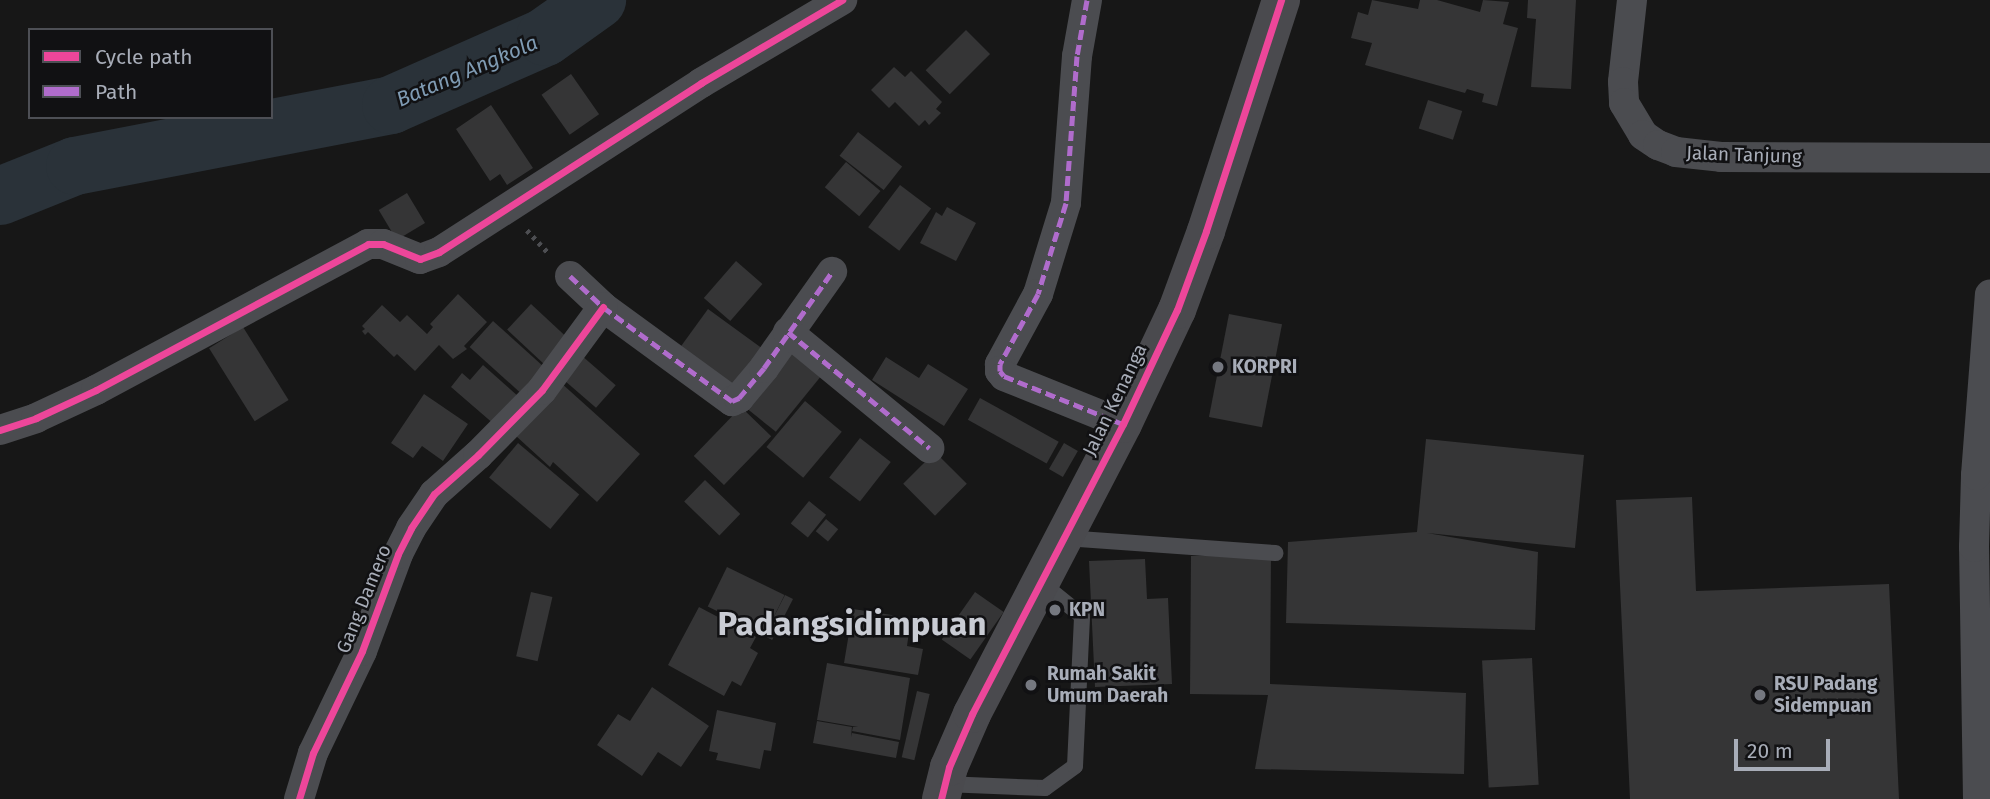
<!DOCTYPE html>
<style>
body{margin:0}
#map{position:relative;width:1990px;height:799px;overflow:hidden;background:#171717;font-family:"Fira Sans",sans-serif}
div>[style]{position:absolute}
.river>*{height:58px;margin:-29px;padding:0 29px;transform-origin:29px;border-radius:29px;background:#2a3239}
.building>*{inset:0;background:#353536;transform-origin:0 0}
.path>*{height:4.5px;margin-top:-2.25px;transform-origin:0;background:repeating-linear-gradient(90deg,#4d4e52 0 3.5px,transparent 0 8.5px)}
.lane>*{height:16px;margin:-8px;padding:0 8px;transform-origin:8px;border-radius:8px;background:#4b4c50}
.street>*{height:30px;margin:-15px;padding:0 15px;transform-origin:15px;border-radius:15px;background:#4b4c50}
.secondary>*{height:38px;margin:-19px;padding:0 19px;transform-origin:19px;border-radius:19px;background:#4a4a4e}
.quiet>*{height:5px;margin-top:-2.5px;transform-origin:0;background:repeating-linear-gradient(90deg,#b06ccc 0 10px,transparent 0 15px)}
.cycleway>*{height:7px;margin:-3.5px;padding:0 3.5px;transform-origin:3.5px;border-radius:3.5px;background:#ed469a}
.dots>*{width:19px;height:19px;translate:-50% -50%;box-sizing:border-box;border:4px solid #111113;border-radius:50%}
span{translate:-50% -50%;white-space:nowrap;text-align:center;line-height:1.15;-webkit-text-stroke:5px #111113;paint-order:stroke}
.street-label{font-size:19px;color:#a8adb8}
.poi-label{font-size:19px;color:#a8adb8;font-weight:700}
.left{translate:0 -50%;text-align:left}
.water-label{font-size:21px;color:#7f9bb3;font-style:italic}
.town-label{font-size:33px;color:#c9ccd4;font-weight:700}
.legend{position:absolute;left:28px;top:28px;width:245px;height:91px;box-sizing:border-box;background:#111113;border:2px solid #4d4f55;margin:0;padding:9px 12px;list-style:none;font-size:21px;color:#a8adb8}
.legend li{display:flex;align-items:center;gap:14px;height:35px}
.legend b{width:35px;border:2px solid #4d4f55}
.scale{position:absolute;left:1734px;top:739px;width:96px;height:32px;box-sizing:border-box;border:4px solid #a8adb8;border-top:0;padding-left:9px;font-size:21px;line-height:24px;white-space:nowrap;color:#a8adb8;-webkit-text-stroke:5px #111113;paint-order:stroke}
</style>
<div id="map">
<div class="river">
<i style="left:0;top:196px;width:81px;rotate:-21.8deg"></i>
<i style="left:75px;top:166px;width:322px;rotate:-10.9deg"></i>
<i style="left:391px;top:105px;width:168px;rotate:-23.8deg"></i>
<i style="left:545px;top:37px;width:64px;rotate:-35.4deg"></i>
</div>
<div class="building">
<i style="clip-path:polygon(1372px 0,1418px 9px,1420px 0,1437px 0,1480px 12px,1483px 0,1509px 2px,1503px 24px,1518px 28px,1497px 106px,1482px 102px,1484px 94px,1467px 89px,1465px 93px,1365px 65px,1372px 43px,1351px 38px,1358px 12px,1368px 15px)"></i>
<i style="clip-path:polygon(1528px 0,1576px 0,1571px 89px,1531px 87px,1536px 19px,1527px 18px)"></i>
<i style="left:966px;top:30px;width:34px;height:57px;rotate:45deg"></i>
<i style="clip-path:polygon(894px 67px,905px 77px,911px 71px,942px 102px,936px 109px,941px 113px,929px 125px,925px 120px,919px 126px,895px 102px,889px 108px,871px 90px)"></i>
<i style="left:571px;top:74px;width:49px;height:36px;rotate:55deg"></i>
<i style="left:1428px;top:100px;width:36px;height:30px;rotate:18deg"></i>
<i style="clip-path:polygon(491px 105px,533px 168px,507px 185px,500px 174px,490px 181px,456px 129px)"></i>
<i style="left:858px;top:132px;width:56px;height:30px;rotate:38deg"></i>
<i style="left:846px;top:162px;width:45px;height:33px;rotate:40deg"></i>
<i style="left:900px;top:185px;width:39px;height:53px;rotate:37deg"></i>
<i style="left:407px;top:193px;width:35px;height:33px;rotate:59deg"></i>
<i style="clip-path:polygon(947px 207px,976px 223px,956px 261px,920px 243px,936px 212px,942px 216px)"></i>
<i style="left:736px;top:261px;width:35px;height:49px;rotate:41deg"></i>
<i style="clip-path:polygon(458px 294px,487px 322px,464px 346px,467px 349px,453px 359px,439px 345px,415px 371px,397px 354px,394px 357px,368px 332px,365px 335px,362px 331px,365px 329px,362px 326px,382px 305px,400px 322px,407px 315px,427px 334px,433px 327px,430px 324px)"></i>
<i style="left:531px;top:304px;width:50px;height:35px;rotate:43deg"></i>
<i style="left:708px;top:309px;width:75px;height:50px;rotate:36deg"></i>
<i style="left:1229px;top:314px;width:54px;height:105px;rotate:11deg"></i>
<i style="left:493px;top:321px;width:72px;height:35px;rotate:42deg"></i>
<i style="left:243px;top:327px;width:86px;height:40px;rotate:58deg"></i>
<i style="left:792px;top:342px;width:44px;height:80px;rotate:39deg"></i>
<i style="left:581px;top:355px;width:46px;height:30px;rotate:41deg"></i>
<i style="clip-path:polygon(886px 357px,919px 378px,928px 364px,968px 389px,944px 426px,872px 380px)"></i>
<i style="clip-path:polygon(483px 365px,519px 397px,495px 425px,451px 387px,462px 373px,470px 380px)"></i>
<i style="clip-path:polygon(560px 382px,640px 454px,597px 502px,553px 462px,550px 467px,516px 436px)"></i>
<i style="clip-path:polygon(424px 394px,468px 424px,443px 461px,422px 446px,413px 458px,391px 443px)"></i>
<i style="left:980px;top:398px;width:90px;height:25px;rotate:29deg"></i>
<i style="left:805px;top:401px;width:48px;height:60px;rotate:40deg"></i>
<i style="left:741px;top:407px;width:42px;height:68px;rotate:44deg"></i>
<i style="left:860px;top:438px;width:39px;height:50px;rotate:38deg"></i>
<i style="clip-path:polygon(1426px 439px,1584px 455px,1575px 548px,1427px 533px,1538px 552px,1535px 630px,1286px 623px,1288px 542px,1417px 532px)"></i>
<i style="left:518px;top:443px;width:80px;height:45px;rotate:40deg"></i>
<i style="left:1064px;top:443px;width:16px;height:30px;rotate:30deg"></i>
<i style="left:935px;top:452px;width:45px;height:45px;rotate:45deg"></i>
<i style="left:705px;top:480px;width:49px;height:30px;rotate:44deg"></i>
<i style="clip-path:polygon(1692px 497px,1696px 591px,1889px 584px,1899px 799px,1630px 799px,1616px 500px)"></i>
<i style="left:809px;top:501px;width:22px;height:29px;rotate:39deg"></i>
<i style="left:826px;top:519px;width:16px;height:16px;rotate:40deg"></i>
<i style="clip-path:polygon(1191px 556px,1271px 556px,1270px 684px,1466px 693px,1464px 774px,1255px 769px,1268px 695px,1190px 694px)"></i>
<i style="clip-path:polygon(1145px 559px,1147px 599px,1168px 598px,1172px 684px,1095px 687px,1089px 561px)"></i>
<i style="left:727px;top:567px;width:64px;height:44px;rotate:26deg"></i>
<i style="left:531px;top:592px;width:22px;height:66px;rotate:13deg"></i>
<i style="left:975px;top:592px;width:35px;height:58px;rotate:35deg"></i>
<i style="left:785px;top:595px;width:9px;height:46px;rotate:27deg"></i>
<i style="clip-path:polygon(699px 607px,756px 637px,750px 648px,758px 653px,741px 686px,732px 681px,724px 696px,668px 665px)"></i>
<i style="clip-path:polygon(853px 609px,911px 618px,907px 646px,923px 649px,918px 675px,844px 663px)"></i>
<i style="left:1532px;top:658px;width:127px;height:50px;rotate:87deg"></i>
<i style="clip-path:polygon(827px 663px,910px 678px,900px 740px,852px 731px,853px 727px,858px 727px,817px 720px)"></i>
<i style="clip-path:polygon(652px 687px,709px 726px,681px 767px,658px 752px,642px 776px,597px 745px,618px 714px,630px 721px)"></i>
<i style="left:917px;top:691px;width:13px;height:68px;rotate:13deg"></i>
<i style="clip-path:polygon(717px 710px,776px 723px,771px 751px,764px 750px,760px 769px,716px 760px,718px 753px,709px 751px)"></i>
<i style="clip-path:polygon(817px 721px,852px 727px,851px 737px,852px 733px,899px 742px,896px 758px,813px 743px)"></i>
</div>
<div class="path">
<i style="left:527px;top:230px;width:33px;rotate:47deg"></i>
</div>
<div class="lane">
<i style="left:1065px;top:538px;width:211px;rotate:4.1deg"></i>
<i style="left:944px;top:784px;width:101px;rotate:2.3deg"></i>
<i style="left:1045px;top:788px;width:37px;rotate:-36deg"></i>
<i style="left:1075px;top:766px;width:150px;rotate:-87.3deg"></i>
<i style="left:1082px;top:616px;width:54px;rotate:-141deg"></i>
</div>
<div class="street">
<i style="left:1087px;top:0;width:57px;rotate:100.1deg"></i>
<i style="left:1077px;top:56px;width:147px;rotate:94.3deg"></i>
<i style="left:1066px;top:203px;width:95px;rotate:107.1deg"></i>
<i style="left:1038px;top:294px;width:80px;rotate:118.5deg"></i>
<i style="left:1000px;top:364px;width:7px;rotate:90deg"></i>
<i style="left:1000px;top:371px;width:6px;rotate:51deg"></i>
<i style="left:1004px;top:376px;width:128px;rotate:22deg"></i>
<i style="left:1632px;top:0;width:82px;rotate:96.3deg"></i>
<i style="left:1623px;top:82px;width:21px;rotate:87deg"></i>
<i style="left:1624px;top:103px;width:37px;rotate:59deg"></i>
<i style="left:1643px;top:135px;width:18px;rotate:34deg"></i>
<i style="left:1658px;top:145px;width:19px;rotate:21deg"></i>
<i style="left:1676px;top:152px;width:45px;rotate:6.3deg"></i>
<i style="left:1721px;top:157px;width:269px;rotate:0.2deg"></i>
<i style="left:570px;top:276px;width:45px;rotate:43.2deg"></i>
<i style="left:603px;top:307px;width:160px;rotate:36.1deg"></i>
<i style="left:732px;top:401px;width:8px;rotate:-23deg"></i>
<i style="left:739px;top:398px;width:39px;rotate:-50deg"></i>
<i style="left:764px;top:368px;width:118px;rotate:-54.7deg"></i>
<i style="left:788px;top:332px;width:183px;rotate:39.4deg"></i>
<i style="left:0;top:430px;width:38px;rotate:-18deg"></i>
<i style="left:36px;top:418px;width:66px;rotate:-25deg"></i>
<i style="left:96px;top:390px;width:309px;rotate:-28.2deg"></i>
<i style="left:368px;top:244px;width:15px"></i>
<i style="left:383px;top:244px;width:40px;rotate:22deg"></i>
<i style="left:420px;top:259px;width:20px;rotate:-20deg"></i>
<i style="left:439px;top:252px;width:312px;rotate:-32.8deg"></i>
<i style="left:701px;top:83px;width:164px;rotate:-30.5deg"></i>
<i style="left:299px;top:799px;width:48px;rotate:-73.1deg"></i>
<i style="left:313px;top:753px;width:113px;rotate:-64.3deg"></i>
<i style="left:362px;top:651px;width:103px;rotate:-69.6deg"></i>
<i style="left:398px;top:554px;width:29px;rotate:-63deg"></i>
<i style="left:411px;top:528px;width:41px;rotate:-55.9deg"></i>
<i style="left:434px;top:494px;width:59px;rotate:-41.6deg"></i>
<i style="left:478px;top:455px;width:91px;rotate:-45.4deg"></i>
<i style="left:542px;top:390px;width:103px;rotate:-53.7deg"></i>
<i style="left:1978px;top:799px;width:252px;rotate:-90.9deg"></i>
<i style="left:1974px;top:547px;width:72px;rotate:-88.4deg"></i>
<i style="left:1976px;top:475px;width:181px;rotate:-85.6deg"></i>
</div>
<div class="secondary">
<i style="left:941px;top:799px;width:33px;rotate:-76deg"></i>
<i style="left:949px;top:767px;width:58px;rotate:-66.5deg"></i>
<i style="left:972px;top:714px;width:327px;rotate:-62.5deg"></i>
<i style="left:1123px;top:424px;width:126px;rotate:-64.7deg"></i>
<i style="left:1177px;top:310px;width:84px;rotate:-69.8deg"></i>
<i style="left:1206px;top:231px;width:243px;rotate:-72deg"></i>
</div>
<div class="quiet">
<i style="left:1087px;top:0;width:57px;rotate:100.1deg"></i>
<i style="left:1077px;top:56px;width:147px;rotate:94.3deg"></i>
<i style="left:1066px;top:203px;width:95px;rotate:107.1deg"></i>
<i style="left:1038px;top:294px;width:80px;rotate:118.5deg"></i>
<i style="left:1000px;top:364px;width:7px;rotate:90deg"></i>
<i style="left:1000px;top:371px;width:6px;rotate:51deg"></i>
<i style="left:1004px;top:376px;width:128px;rotate:22deg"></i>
<i style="left:570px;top:276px;width:45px;rotate:43.2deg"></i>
<i style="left:603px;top:307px;width:160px;rotate:36.1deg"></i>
<i style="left:732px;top:401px;width:8px;rotate:-23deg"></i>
<i style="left:739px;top:398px;width:39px;rotate:-50deg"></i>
<i style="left:764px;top:368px;width:118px;rotate:-54.7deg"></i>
<i style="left:788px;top:332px;width:183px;rotate:39.4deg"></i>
</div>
<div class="cycleway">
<i style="left:0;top:430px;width:38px;rotate:-18deg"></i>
<i style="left:36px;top:418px;width:66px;rotate:-25deg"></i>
<i style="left:96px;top:390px;width:309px;rotate:-28.2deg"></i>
<i style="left:368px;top:244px;width:15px"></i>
<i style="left:383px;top:244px;width:40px;rotate:22deg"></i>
<i style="left:420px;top:259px;width:20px;rotate:-20deg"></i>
<i style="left:439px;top:252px;width:312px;rotate:-32.8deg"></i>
<i style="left:701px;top:83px;width:164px;rotate:-30.5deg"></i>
<i style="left:299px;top:799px;width:48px;rotate:-73.1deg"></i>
<i style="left:313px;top:753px;width:113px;rotate:-64.3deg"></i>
<i style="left:362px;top:651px;width:103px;rotate:-69.6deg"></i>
<i style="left:398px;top:554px;width:29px;rotate:-63deg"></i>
<i style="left:411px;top:528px;width:41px;rotate:-55.9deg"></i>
<i style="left:434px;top:494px;width:59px;rotate:-41.6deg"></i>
<i style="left:478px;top:455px;width:91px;rotate:-45.4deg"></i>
<i style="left:542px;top:390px;width:103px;rotate:-53.7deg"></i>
<i style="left:941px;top:799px;width:33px;rotate:-76deg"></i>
<i style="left:949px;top:767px;width:58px;rotate:-66.5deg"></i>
<i style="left:972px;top:714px;width:327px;rotate:-62.5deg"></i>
<i style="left:1123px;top:424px;width:126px;rotate:-64.7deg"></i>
<i style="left:1177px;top:310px;width:84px;rotate:-69.8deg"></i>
<i style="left:1206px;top:231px;width:243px;rotate:-72deg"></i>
</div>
<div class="dots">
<i style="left:1218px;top:367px;background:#757880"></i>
<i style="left:1055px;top:610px;background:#757880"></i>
<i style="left:1031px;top:685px;background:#757880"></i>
<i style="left:1760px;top:695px;background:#757880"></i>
</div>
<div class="street-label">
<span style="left:1744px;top:155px;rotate:2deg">Jalan Tanjung</span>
<span style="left:1115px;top:400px;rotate:-64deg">Jalan Kenanga</span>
<span style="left:364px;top:599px;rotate:-68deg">Gang Damero</span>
</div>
<div class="poi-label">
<span class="left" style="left:1232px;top:367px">KORPRI</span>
<span class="left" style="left:1069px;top:610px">KPN</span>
<span class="left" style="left:1047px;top:685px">Rumah Sakit<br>Umum Daerah</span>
<span class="left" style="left:1774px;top:695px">RSU Padang<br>Sidempuan</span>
</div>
<div class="water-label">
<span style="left:467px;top:71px;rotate:-23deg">Batang Angkola</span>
</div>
<div class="town-label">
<span style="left:852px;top:625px">Padangsidimpuan</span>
</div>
<ul class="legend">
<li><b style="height:9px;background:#ed469a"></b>Cycle path</li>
<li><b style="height:9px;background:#b06ccc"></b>Path</li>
</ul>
<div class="scale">20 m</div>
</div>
